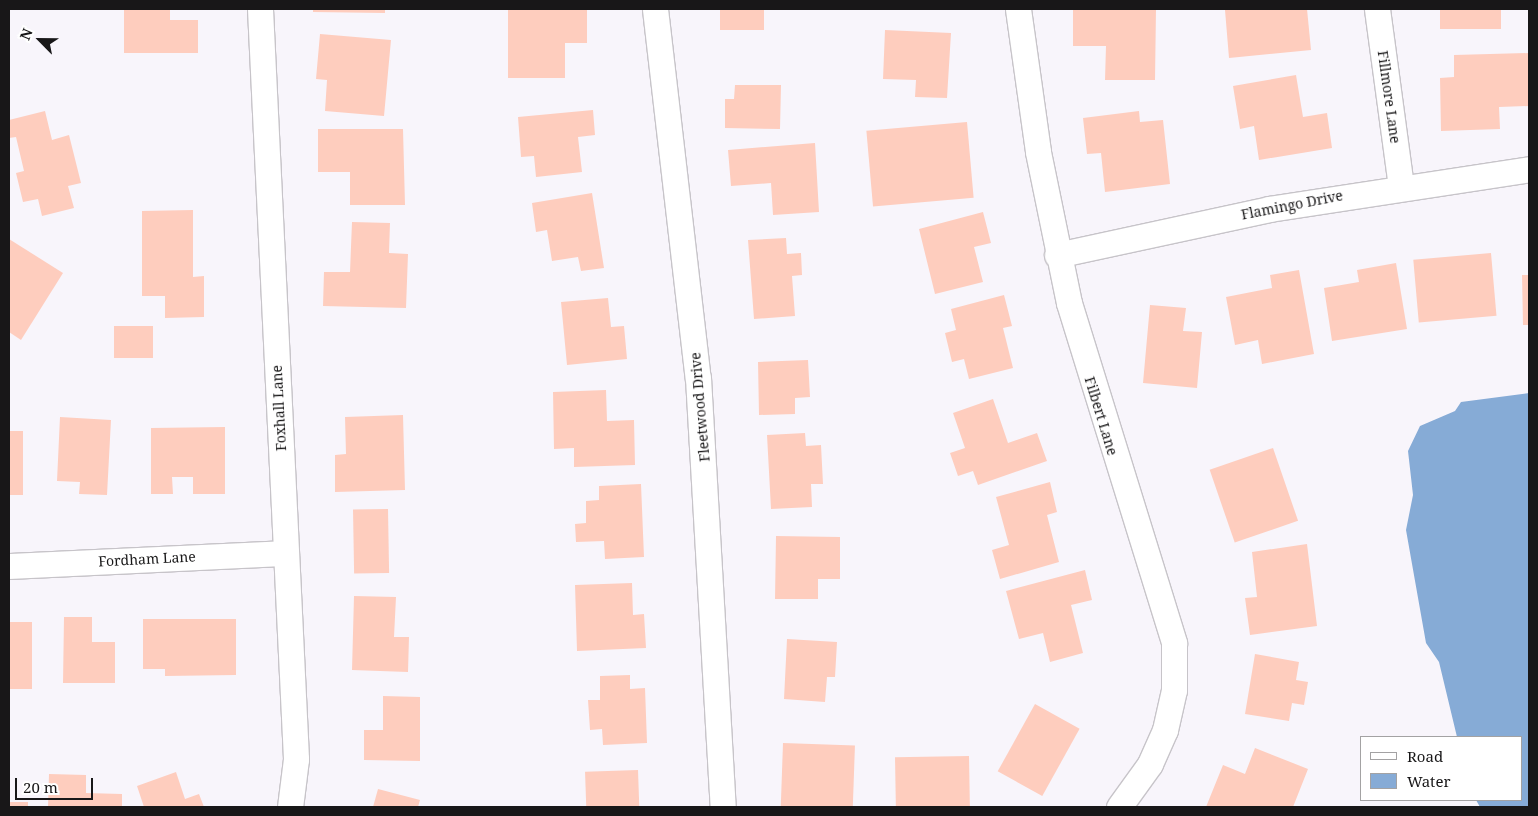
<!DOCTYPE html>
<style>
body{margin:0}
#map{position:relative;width:1538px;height:816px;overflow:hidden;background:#f8f5fb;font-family:"Noto Serif",serif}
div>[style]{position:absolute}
.water>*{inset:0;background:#86abd6}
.building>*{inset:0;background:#fecdbe;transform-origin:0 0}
.roads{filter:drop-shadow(1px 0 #c7c4c9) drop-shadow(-1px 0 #c7c4c9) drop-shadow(0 1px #c7c4c9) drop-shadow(0 -1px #c7c4c9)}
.street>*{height:25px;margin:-12.5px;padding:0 12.5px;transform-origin:12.5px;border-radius:12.5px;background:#fff}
span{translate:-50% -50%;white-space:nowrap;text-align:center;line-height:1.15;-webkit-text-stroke:5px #fff;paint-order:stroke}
.street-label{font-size:14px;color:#181718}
.frame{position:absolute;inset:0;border:10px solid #181718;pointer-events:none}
.legend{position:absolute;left:1360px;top:736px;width:162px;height:65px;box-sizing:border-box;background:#fff;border:1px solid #a3a2a3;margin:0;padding:6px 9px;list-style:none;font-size:15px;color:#181718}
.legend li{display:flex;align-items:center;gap:10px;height:25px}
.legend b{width:25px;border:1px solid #a3a2a3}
.north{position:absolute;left:15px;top:15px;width:50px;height:50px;-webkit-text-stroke:4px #fff;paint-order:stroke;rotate:293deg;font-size:14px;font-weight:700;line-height:20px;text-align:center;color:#181718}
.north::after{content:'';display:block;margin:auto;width:18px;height:22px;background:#181718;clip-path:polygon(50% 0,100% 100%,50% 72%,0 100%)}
.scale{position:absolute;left:15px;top:778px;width:78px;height:22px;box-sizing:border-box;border:2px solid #181718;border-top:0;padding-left:6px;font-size:15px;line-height:18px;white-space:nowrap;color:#181718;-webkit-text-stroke:4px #fff;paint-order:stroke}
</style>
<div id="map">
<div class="water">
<i style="clip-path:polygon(1529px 393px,1529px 807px,1480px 807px,1476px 800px,1522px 800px,1522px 737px,1457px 737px,1439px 662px,1426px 643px,1406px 530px,1413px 495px,1408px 451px,1420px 426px,1455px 411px,1461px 402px)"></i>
</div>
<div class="building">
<i style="clip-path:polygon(124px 9px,170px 9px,170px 20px,198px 20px,198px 53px,124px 53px)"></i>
<i style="clip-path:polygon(313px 9px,385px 9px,385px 13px,313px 12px)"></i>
<i style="clip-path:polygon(508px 9px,587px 9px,587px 43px,565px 43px,565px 78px,508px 78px)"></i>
<i style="left:720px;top:9px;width:44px;height:21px"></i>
<i style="clip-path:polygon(1073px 9px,1156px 9px,1155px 80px,1105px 80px,1106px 46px,1073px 46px)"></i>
<i style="clip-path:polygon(1280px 9px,1307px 9px,1311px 50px,1229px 58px,1225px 10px)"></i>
<i style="left:1440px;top:9px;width:61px;height:20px"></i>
<i style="clip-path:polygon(885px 30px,951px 33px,947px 98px,915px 97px,916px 80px,883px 79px)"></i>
<i style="clip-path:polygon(320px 34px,391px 40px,384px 116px,325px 111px,327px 80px,316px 79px)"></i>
<i style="clip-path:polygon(1529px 53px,1529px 106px,1499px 107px,1500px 129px,1441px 131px,1440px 78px,1454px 77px,1454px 55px)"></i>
<i style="clip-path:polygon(1296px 75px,1303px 117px,1327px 113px,1332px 148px,1259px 160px,1254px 126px,1240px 129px,1233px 86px)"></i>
<i style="clip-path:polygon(735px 85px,781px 85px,780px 129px,725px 128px,725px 99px,734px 99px)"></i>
<i style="clip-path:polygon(593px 110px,595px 135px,578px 137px,582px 172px,536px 177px,534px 156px,521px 157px,518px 117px)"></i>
<i style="clip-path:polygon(45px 111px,52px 140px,69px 135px,81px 183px,68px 186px,74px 208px,42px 216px,38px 199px,23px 202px,16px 173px,24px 171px,16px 137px,9px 138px,9px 120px)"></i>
<i style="clip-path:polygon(1139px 111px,1140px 122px,1163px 120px,1170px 184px,1105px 192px,1101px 153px,1087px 154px,1083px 118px)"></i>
<i style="left:967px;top:122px;width:76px;height:101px;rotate:85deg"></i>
<i style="clip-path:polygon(318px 129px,403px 129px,405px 205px,350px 205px,350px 172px,318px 172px)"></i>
<i style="clip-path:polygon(815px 143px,819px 212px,773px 215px,771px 183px,731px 186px,728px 150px)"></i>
<i style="clip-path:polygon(592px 193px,604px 268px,581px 271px,578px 257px,552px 261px,547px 230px,536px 232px,532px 203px)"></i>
<i style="clip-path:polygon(193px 210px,193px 277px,204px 276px,204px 317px,165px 318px,165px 296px,142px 296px,142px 211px)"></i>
<i style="clip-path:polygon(983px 212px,991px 243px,974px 247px,983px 282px,935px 294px,919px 229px)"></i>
<i style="clip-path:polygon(352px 222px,390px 223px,389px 253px,408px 254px,406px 308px,323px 306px,324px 272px,350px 272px)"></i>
<i style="clip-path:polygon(786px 238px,787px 254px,801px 253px,802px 275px,792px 276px,795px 316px,754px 319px,748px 240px)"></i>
<i style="clip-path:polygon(9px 239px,63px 273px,21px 340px,9px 332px)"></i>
<i style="left:1491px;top:253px;width:63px;height:78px;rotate:85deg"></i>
<i style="clip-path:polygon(1396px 263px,1407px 329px,1332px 341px,1324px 288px,1359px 282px,1357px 270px)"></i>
<i style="clip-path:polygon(1299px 270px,1314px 354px,1262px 364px,1258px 340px,1235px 345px,1226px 297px,1272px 288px,1270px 275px)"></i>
<i style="clip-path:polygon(1522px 275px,1529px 275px,1529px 325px,1523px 325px)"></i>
<i style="clip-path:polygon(1004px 295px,1012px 326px,1003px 328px,1013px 368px,969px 379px,964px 359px,952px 362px,945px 333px,956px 330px,951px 309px)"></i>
<i style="clip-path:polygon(608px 298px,611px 327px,624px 326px,627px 359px,567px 365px,561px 302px)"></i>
<i style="clip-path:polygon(1150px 305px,1186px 308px,1183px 331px,1202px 332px,1197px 388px,1143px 383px)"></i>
<i style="left:114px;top:326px;width:39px;height:32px"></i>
<i style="clip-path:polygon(808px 360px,810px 397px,795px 398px,795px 414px,759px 415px,758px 362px)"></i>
<i style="clip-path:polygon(606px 390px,607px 421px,634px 420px,635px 465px,574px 467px,574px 448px,554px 449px,553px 392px)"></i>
<i style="clip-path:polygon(993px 399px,1008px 443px,1037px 433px,1047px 461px,978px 485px,973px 471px,958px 476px,950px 453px,965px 448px,953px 413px)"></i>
<i style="clip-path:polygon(403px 415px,405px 490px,335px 492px,335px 455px,346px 454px,345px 417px)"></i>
<i style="clip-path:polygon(60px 417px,111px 420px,107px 495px,79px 494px,80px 482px,57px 481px)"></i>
<i style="clip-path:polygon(225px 427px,225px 494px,193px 494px,193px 477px,172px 477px,173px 494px,151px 494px,151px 428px)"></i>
<i style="left:9px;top:431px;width:14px;height:64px"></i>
<i style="clip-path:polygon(805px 433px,806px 446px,821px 445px,823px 484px,811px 484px,812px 507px,771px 509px,767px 435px)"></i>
<i style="left:1273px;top:448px;width:77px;height:67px;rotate:71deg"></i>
<i style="clip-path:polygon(1050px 482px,1057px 512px,1047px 515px,1059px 562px,1000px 579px,992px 550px,1009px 545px,996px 497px)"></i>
<i style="clip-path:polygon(641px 484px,644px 557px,605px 559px,604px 541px,576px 542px,575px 524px,586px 523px,586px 501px,599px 500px,599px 486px)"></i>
<i style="left:388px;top:509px;width:64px;height:35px;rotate:89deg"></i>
<i style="clip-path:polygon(776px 536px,840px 537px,840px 579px,818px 579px,818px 599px,775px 599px)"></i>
<i style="clip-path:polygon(1307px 544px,1317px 626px,1250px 635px,1245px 598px,1257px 597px,1252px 552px)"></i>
<i style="clip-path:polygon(1085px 570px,1092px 600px,1071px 605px,1083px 653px,1050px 662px,1043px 633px,1019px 639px,1006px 591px)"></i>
<i style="clip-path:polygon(632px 583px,633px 615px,644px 614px,646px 648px,577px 651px,575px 585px)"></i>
<i style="clip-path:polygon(354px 596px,396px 597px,394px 637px,409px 637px,408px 672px,352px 670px)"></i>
<i style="clip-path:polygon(64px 617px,92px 617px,92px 642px,115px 642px,115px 683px,63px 683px)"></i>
<i style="clip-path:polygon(143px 619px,236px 619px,236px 675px,165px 676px,165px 669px,143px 669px)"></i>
<i style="left:9px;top:622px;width:23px;height:67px"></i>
<i style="clip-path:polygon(787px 639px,837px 642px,835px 677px,827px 677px,825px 702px,784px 699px)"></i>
<i style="clip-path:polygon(1255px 654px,1299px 662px,1296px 680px,1308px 682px,1304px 705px,1292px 703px,1289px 721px,1245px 714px)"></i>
<i style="clip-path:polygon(630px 675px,630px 689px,645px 688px,647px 743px,603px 745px,602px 729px,590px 730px,588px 700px,600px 700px,600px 676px)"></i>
<i style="clip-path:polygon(383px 696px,420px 697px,420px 761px,364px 760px,364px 730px,383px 730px)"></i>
<i style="left:1035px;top:704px;width:51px;height:77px;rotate:29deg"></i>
<i style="left:783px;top:743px;width:72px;height:64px;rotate:2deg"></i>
<i style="clip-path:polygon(1255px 748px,1308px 769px,1293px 807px,1206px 807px,1223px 765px,1245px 774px)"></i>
<i style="left:969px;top:756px;width:51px;height:74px;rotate:89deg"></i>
<i style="left:638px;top:770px;width:37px;height:53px;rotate:88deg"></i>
<i style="clip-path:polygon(176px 772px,185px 799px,199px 794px,204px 807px,144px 807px,137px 786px)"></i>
<i style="clip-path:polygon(49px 774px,86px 775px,86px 793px,122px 794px,122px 807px,48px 807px)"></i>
<i style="clip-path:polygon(378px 789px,420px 800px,418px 807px,373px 807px)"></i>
<i style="left:9px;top:802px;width:19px;height:5px"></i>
</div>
<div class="roads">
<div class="street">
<i style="left:260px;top:9px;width:751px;rotate:87.25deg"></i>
<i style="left:296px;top:759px;width:48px;rotate:97.1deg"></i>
<i style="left:655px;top:9px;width:371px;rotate:83.4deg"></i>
<i style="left:698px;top:378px;width:430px;rotate:86.7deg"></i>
<i style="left:1018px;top:9px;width:144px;rotate:82deg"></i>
<i style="left:1038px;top:152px;width:154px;rotate:78.4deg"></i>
<i style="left:1069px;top:303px;width:356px;rotate:72.8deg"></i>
<i style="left:1174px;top:643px;width:47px;rotate:90deg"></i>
<i style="left:1174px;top:690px;width:41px;rotate:102.7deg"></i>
<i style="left:1165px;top:730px;width:37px;rotate:114deg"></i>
<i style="left:1150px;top:764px;width:53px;rotate:125.8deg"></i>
<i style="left:1377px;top:9px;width:179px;rotate:82.3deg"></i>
<i style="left:1057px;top:255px;width:217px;rotate:-12.2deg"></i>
<i style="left:1269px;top:209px;width:263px;rotate:-8.7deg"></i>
<i style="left:9px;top:566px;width:277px;rotate:-2.7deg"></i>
</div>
</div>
<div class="street-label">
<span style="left:1389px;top:97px;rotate:82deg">Fillmore Lane</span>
<span style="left:1292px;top:205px;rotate:-11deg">Flamingo Drive</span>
<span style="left:700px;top:407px;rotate:-95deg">Fleetwood Drive</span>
<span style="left:279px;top:408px;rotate:-93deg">Foxhall Lane</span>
<span style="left:1101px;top:416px;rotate:73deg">Filbert Lane</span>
<span style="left:147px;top:559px;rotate:-3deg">Fordham Lane</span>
</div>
<div class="frame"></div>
<ul class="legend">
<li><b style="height:6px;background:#fff"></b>Road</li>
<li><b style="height:14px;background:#86abd6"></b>Water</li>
</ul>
<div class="north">N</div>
<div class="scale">20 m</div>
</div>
